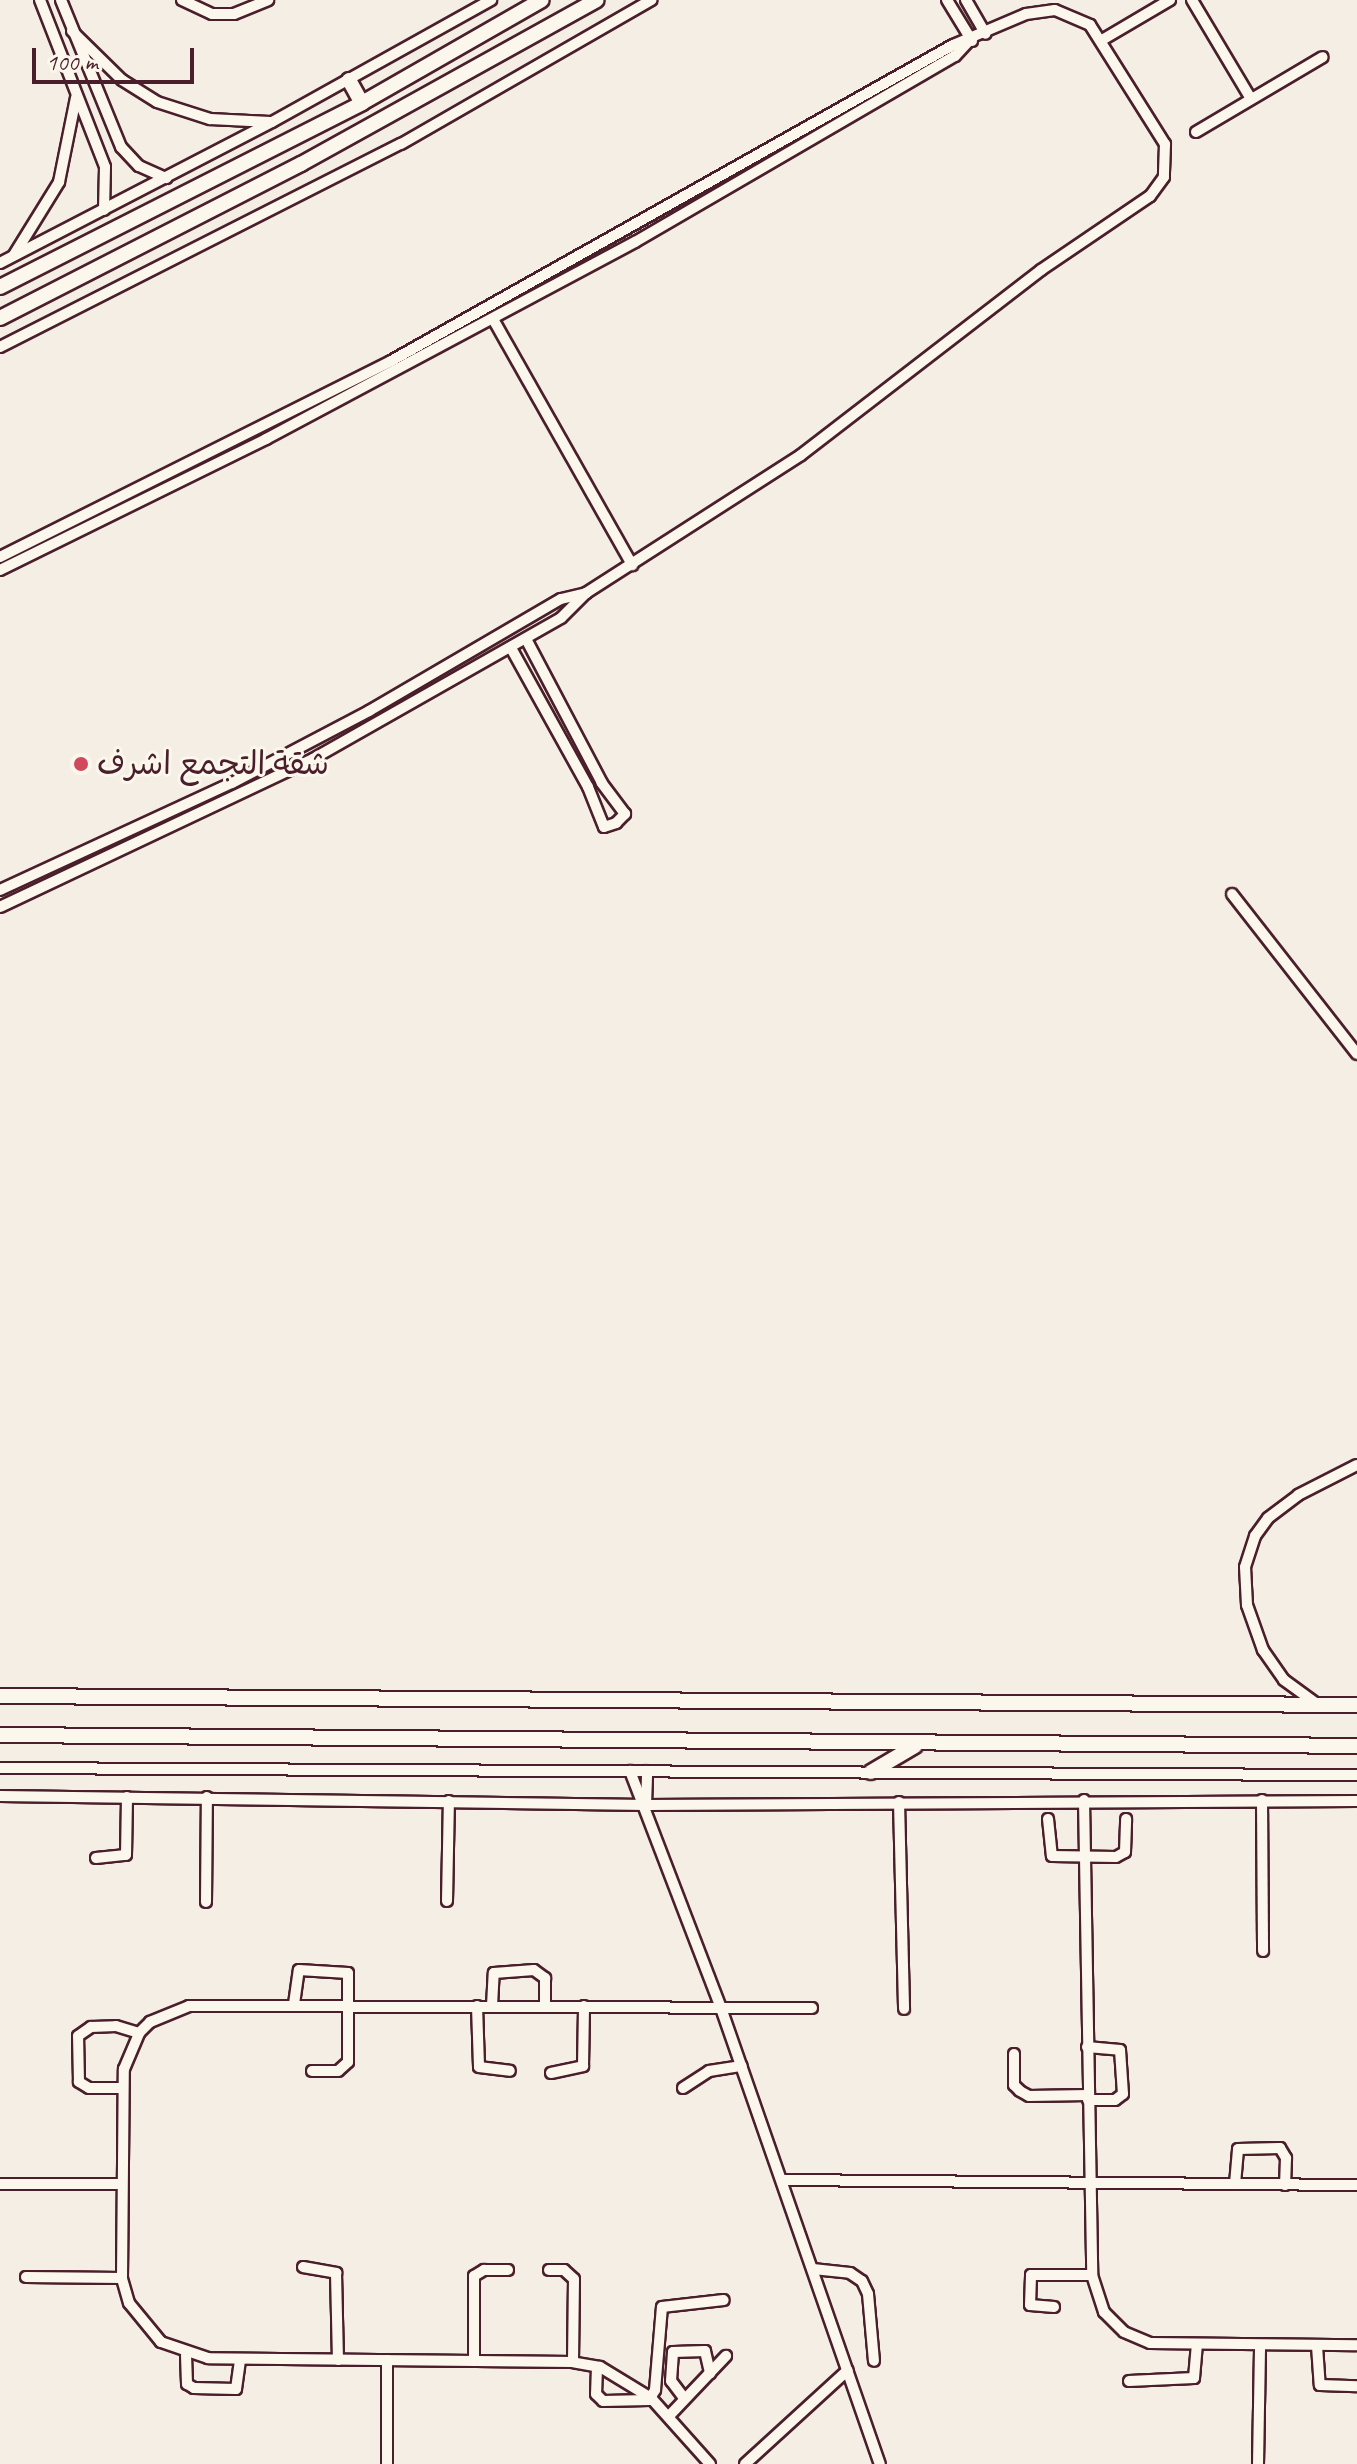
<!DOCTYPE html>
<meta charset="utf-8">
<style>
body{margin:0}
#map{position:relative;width:1357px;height:2464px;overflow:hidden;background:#f4eee4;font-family:Caveat,"Playpen Sans Arabic",sans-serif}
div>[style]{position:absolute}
.roads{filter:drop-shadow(2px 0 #4a1f2b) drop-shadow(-2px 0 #4a1f2b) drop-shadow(0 2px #4a1f2b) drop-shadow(0 -2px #4a1f2b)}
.street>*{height:10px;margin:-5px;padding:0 5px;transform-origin:5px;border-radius:5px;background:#fbf7ec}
.secondary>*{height:14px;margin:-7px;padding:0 7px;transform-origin:7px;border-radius:7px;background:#fbf7ec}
.dots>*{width:22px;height:22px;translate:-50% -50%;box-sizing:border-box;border:4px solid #fbf7ec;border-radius:50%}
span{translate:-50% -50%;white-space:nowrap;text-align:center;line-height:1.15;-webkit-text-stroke:6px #fbf7ec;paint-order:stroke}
.poi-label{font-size:32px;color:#4a1f2b}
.left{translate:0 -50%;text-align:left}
.scale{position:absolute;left:32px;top:48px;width:162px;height:36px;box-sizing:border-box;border:4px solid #4a1f2b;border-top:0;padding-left:10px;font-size:24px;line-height:28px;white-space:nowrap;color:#4a1f2b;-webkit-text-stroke:6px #fbf7ec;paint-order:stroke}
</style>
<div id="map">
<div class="roads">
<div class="street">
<i style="left:40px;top:0;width:179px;rotate:68.7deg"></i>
<i style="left:105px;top:167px;width:43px;rotate:91.3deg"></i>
<i style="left:61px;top:0;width:159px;rotate:67.8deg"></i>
<i style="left:121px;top:147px;width:26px;rotate:47deg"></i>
<i style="left:139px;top:166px;width:30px;rotate:24deg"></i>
<i style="left:182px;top:0;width:33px;rotate:25deg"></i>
<i style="left:212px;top:14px;width:22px"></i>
<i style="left:234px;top:14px;width:37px;rotate:-22deg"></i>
<i style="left:947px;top:0;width:48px;rotate:58.6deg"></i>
<i style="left:966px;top:0;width:39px;rotate:60deg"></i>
<i style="left:1192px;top:0;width:115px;rotate:59.2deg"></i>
<i style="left:72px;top:31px;width:70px;rotate:44.4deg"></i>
<i style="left:122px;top:80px;width:41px;rotate:32.2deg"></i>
<i style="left:157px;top:102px;width:56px;rotate:17.8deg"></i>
<i style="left:210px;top:119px;width:60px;rotate:2.9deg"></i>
<i style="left:1102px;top:40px;width:79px;rotate:-30.5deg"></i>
<i style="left:1196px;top:132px;width:147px;rotate:-30.6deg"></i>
<i style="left:14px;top:255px;width:86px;rotate:-58.3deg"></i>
<i style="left:59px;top:182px;width:86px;rotate:-78.6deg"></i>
<i style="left:0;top:263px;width:306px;rotate:-27.4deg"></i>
<i style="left:272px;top:122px;width:251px;rotate:-29.1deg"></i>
<i style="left:493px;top:319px;width:283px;rotate:60.5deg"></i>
<i style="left:0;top:347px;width:449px;rotate:-26.9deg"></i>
<i style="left:401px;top:144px;width:289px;rotate:-29.9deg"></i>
<i style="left:0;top:557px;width:437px;rotate:-26.6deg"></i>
<i style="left:391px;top:361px;width:645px;rotate:-29.35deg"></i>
<i style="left:953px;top:45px;width:79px;rotate:-23deg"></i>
<i style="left:1026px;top:14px;width:29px;rotate:-8deg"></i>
<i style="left:1055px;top:10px;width:38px;rotate:23deg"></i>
<i style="left:1090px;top:25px;width:141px;rotate:57.8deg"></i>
<i style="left:1165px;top:144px;width:33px;rotate:92deg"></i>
<i style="left:1164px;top:177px;width:24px;rotate:126deg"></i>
<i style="left:1150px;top:196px;width:132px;rotate:145.8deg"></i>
<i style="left:1041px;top:270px;width:303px;rotate:142.4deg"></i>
<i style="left:801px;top:455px;width:255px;rotate:147.3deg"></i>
<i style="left:586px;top:593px;width:35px;rotate:135deg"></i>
<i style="left:561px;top:618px;width:285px;rotate:150.4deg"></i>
<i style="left:313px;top:759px;width:346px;rotate:154.7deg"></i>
<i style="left:0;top:570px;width:297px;rotate:-26.2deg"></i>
<i style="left:266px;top:439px;width:418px;rotate:-28.1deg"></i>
<i style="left:635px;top:242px;width:370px;rotate:-30.2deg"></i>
<i style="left:955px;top:56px;width:19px;rotate:-47deg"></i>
<i style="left:511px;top:648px;width:159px;rotate:61deg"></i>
<i style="left:588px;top:787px;width:43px;rotate:68.2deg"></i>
<i style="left:604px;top:827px;width:13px;rotate:-18deg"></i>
<i style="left:616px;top:823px;width:13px;rotate:-45deg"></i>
<i style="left:625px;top:814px;width:39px;rotate:-127deg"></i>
<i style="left:602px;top:783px;width:163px;rotate:-117.8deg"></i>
<i style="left:0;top:890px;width:255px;rotate:-24.8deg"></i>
<i style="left:232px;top:783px;width:155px;rotate:-27.7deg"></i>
<i style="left:369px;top:711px;width:222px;rotate:-30.3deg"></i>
<i style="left:561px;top:599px;width:26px;rotate:-13deg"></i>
<i style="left:1232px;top:894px;width:203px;rotate:52deg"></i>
<i style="left:1317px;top:1704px;width:41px;rotate:-144deg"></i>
<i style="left:1284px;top:1680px;width:37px;rotate:-125deg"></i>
<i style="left:1263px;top:1650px;width:48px;rotate:-109.6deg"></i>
<i style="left:1247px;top:1605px;width:38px;rotate:-93deg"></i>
<i style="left:1245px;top:1567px;width:33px;rotate:-72deg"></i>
<i style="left:1255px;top:1536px;width:22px;rotate:-54deg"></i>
<i style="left:1268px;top:1518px;width:38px;rotate:-37deg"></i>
<i style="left:1298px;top:1495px;width:66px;rotate:-27deg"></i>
<i style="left:0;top:1768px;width:1357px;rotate:0.3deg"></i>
<i style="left:630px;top:1771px;width:254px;rotate:69deg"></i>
<i style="left:721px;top:2008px;width:483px;rotate:70.8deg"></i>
<i style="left:0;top:1796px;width:646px;rotate:0.8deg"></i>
<i style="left:646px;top:1805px;width:711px;rotate:-0.32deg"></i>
<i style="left:1084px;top:1800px;width:475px;rotate:89deg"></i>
<i style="left:1092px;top:2275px;width:39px;rotate:72deg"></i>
<i style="left:1104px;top:2312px;width:28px;rotate:45deg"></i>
<i style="left:1124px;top:2332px;width:28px;rotate:23deg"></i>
<i style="left:1150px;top:2343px;width:207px;rotate:0.6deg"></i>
<i style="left:1262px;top:1800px;width:151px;rotate:89.6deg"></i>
<i style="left:899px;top:1802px;width:207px;rotate:88.6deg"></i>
<i style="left:646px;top:1805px;width:34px;rotate:-88deg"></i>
<i style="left:1048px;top:1819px;width:37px;rotate:84deg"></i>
<i style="left:1052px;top:1856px;width:64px;rotate:0.9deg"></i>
<i style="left:1116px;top:1857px;width:10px;rotate:-29deg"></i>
<i style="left:1125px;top:1852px;width:33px;rotate:-88deg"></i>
<i style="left:96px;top:1858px;width:30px;rotate:-6deg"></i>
<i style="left:126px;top:1855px;width:58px;rotate:-89deg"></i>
<i style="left:447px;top:1901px;width:100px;rotate:-88.9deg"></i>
<i style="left:206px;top:1902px;width:105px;rotate:-89.5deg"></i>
<i style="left:294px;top:2004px;width:34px;rotate:-82deg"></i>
<i style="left:299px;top:1970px;width:49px;rotate:3.5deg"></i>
<i style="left:348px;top:1973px;width:89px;rotate:90deg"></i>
<i style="left:348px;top:2062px;width:13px;rotate:138deg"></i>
<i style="left:338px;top:2071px;width:26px;rotate:180deg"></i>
<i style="left:477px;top:2006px;width:61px;rotate:88.1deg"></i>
<i style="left:479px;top:2067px;width:31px;rotate:7deg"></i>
<i style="left:492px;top:2006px;width:33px;rotate:-87deg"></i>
<i style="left:494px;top:1973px;width:40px;rotate:-4.3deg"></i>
<i style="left:534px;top:1970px;width:14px;rotate:36deg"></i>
<i style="left:545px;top:1978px;width:28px;rotate:90deg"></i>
<i style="left:1087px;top:2047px;width:33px;rotate:5deg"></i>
<i style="left:1120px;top:2050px;width:44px;rotate:86.1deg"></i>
<i style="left:1123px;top:2094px;width:10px;rotate:143deg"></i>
<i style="left:1115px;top:2100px;width:27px;rotate:180deg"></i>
<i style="left:1014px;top:2054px;width:31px;rotate:90deg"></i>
<i style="left:1014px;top:2085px;width:8px;rotate:45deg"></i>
<i style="left:1020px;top:2091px;width:10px;rotate:29deg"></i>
<i style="left:1029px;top:2096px;width:59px;rotate:-1deg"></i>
<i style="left:551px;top:2073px;width:33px;rotate:-12deg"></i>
<i style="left:583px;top:2066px;width:60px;rotate:-89deg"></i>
<i style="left:121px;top:2088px;width:32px;rotate:180deg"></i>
<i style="left:89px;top:2088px;width:12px;rotate:-149deg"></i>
<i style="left:79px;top:2082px;width:46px;rotate:-91.2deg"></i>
<i style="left:78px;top:2036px;width:16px;rotate:-35deg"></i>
<i style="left:91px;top:2027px;width:25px;rotate:-2deg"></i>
<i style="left:116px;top:2026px;width:24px;rotate:17deg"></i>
<i style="left:683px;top:2088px;width:31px;rotate:-33deg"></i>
<i style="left:709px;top:2071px;width:33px;rotate:-9deg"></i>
<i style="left:782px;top:2180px;width:575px;rotate:0.5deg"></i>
<i style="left:0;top:2184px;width:120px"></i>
<i style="left:1235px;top:2184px;width:35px;rotate:-85deg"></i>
<i style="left:1238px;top:2149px;width:42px;rotate:-1.4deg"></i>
<i style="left:1280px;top:2148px;width:12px;rotate:59deg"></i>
<i style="left:1286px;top:2158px;width:27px;rotate:92deg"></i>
<i style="left:303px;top:2267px;width:34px;rotate:10deg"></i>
<i style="left:336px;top:2273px;width:87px;rotate:88.7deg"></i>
<i style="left:813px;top:2269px;width:37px;rotate:6deg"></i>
<i style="left:850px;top:2273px;width:14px;rotate:34deg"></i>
<i style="left:862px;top:2281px;width:14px;rotate:65deg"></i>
<i style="left:868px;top:2294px;width:67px;rotate:84.9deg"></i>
<i style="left:549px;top:2270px;width:15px"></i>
<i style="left:564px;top:2270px;width:13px;rotate:42deg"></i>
<i style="left:574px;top:2279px;width:83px;rotate:90.7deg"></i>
<i style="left:26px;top:2277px;width:96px;rotate:0.6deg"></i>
<i style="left:1054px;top:2307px;width:24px;rotate:-175deg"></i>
<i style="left:1030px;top:2305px;width:30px;rotate:-88deg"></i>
<i style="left:1031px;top:2275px;width:61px"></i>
<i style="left:1317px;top:2346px;width:39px;rotate:86deg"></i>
<i style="left:1320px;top:2385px;width:37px;rotate:2deg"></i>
<i style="left:186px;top:2355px;width:29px;rotate:88deg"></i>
<i style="left:187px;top:2384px;width:8px;rotate:30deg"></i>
<i style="left:194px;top:2388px;width:42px;rotate:1.4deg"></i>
<i style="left:236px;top:2389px;width:30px;rotate:-82deg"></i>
<i style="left:387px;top:2360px;width:104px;rotate:90deg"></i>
<i style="left:474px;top:2361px;width:85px;rotate:-90deg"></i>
<i style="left:474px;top:2276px;width:12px;rotate:-31deg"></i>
<i style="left:484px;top:2270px;width:24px"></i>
<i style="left:597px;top:2367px;width:27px;rotate:92deg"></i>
<i style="left:596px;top:2394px;width:10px;rotate:45deg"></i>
<i style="left:603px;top:2401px;width:46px;rotate:-1.2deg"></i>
<i style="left:649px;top:2400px;width:12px;rotate:-59deg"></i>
<i style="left:655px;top:2390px;width:83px;rotate:-85.2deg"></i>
<i style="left:662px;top:2307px;width:62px;rotate:-6.4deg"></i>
<i style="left:1129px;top:2381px;width:65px;rotate:-2.6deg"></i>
<i style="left:1194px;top:2378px;width:33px;rotate:-85deg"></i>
<i style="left:684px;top:2398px;width:21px;rotate:-127deg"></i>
<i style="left:671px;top:2381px;width:29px;rotate:-86deg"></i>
<i style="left:673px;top:2352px;width:32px;rotate:-2deg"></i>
<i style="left:705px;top:2351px;width:23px;rotate:77deg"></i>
<i style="left:669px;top:2416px;width:83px;rotate:-46.5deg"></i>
<i style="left:710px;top:2464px;width:89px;rotate:-131.8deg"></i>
<i style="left:651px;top:2398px;width:60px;rotate:-148.7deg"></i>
<i style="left:600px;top:2367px;width:27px;rotate:-170deg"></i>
<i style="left:573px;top:2362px;width:365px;rotate:-179.4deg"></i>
<i style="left:208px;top:2358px;width:50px;rotate:-161.2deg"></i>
<i style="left:161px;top:2342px;width:50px;rotate:-129.4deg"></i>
<i style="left:129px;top:2303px;width:26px;rotate:-106deg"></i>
<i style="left:122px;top:2278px;width:209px;rotate:-89.5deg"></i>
<i style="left:124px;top:2069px;width:39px;rotate:-67deg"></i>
<i style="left:139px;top:2033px;width:16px;rotate:-45deg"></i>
<i style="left:150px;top:2022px;width:42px;rotate:-22.3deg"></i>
<i style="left:189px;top:2006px;width:623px;rotate:0.18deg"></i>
<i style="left:745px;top:2464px;width:139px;rotate:-42.4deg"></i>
<i style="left:1258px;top:2464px;width:118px;rotate:-89deg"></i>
</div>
<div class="secondary">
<i style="left:349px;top:80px;width:26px;rotate:61deg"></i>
<i style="left:0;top:287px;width:406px;rotate:-26.9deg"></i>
<i style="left:362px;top:103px;width:207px;rotate:-29.8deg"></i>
<i style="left:0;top:318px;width:338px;rotate:-27.1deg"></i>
<i style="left:301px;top:164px;width:338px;rotate:-29deg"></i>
<i style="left:0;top:1696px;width:1357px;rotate:0.38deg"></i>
<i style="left:0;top:1735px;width:1357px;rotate:0.46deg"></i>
<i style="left:871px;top:1772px;width:51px;rotate:-30.6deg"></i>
</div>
</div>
<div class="dots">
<i style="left:81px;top:764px;background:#d1495b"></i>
</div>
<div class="poi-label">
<span class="left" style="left:97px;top:764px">شقة التجمع اشرف</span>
</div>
<div class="scale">100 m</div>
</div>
